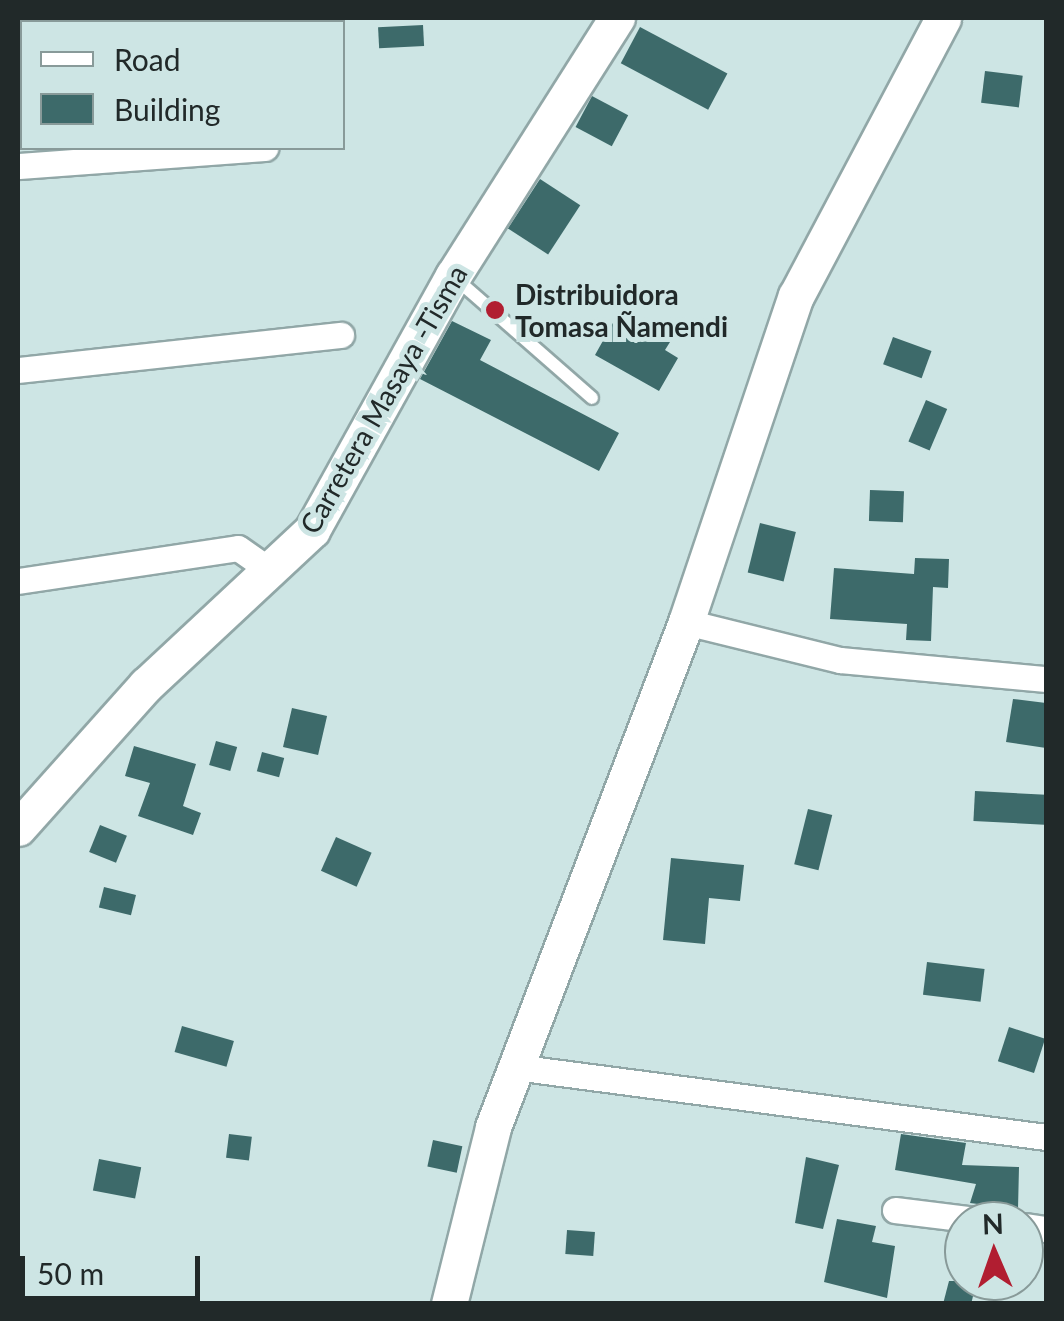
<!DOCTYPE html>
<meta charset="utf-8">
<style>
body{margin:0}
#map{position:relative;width:1064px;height:1321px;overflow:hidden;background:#cde5e4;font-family:Lato,sans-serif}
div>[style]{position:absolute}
.building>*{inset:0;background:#3d6a6a;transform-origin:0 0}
.roads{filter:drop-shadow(2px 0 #91a7a7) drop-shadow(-2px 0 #91a7a7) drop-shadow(0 2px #91a7a7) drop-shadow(0 -2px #91a7a7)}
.lane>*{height:12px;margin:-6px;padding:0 6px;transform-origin:6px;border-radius:6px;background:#fff}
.street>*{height:25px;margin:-12.5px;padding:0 12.5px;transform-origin:12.5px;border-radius:12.5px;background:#fff}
.secondary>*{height:35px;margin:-17.5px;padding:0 17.5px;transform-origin:17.5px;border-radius:17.5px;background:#fff}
.dots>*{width:28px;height:28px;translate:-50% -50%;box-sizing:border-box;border:5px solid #cde5e4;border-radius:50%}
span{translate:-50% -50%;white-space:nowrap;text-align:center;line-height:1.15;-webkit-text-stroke:10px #cde5e4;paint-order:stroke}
.poi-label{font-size:28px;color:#212929;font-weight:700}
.left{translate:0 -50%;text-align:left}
.street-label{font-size:28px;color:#212929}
.frame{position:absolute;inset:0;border:20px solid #212929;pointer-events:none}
.legend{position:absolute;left:20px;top:20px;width:325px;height:130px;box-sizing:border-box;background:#cde5e4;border:2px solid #889a99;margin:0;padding:12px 18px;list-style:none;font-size:30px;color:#212929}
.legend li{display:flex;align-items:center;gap:20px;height:50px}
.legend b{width:50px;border:2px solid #889a99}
.north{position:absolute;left:944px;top:1201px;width:100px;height:100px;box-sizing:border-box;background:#cde5e4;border:2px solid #889a99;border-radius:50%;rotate:358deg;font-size:28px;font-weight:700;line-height:40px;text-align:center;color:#212929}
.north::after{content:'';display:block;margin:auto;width:35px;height:45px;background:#b11e31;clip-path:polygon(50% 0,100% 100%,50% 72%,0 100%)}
.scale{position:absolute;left:20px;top:1256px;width:180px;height:45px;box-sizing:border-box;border:5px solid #212929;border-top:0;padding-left:12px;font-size:30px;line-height:35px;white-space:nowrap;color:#212929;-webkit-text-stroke:8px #cde5e4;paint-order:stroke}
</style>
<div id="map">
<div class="building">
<i style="left:423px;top:25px;width:21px;height:45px;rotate:87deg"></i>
<i style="left:640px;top:27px;width:99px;height:41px;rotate:28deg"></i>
<i style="left:985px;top:71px;width:38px;height:32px;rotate:7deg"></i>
<i style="left:592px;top:96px;width:41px;height:35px;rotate:28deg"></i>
<i style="left:540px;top:179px;width:48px;height:59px;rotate:33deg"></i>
<i style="clip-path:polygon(619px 312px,670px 342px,665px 350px,678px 358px,659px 391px,595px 355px)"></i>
<i style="clip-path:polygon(452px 321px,491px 340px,480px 360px,619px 433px,599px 471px,420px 379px)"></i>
<i style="left:893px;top:337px;width:41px;height:29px;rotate:20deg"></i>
<i style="left:926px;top:400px;width:23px;height:45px;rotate:23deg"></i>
<i style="left:870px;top:490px;width:34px;height:31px;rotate:2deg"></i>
<i style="left:760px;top:523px;width:37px;height:51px;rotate:14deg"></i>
<i style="clip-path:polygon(915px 558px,949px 559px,948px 588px,933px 587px,931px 641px,906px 640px,907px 624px,830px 619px,834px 568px,914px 574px)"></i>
<i style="clip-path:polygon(1013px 699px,1046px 703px,1046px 748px,1006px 742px)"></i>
<i style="left:292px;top:708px;width:36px;height:40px;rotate:13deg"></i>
<i style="left:216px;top:741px;width:22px;height:25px;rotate:16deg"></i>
<i style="clip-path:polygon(134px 746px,196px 764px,183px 806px,201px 813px,193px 835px,138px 816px,150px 783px,125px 776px)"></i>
<i style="left:262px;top:752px;width:23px;height:20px;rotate:15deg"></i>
<i style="left:975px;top:791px;width:71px;height:30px;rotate:3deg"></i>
<i style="left:808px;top:809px;width:25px;height:57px;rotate:14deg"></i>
<i style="left:100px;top:825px;width:29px;height:29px;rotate:22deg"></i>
<i style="left:336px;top:837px;width:39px;height:37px;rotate:24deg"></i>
<i style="clip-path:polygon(671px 858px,744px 865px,740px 901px,709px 898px,705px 944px,663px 940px)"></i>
<i style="left:104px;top:887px;width:33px;height:21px;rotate:14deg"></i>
<i style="left:927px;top:962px;width:58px;height:33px;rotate:7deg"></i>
<i style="left:182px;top:1026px;width:54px;height:27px;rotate:16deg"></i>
<i style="left:1009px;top:1027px;width:38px;height:36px;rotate:18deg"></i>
<i style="left:229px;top:1134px;width:23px;height:24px;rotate:7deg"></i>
<i style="clip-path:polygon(901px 1134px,966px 1143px,962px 1165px,1019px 1167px,1018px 1209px,970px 1203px,976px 1184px,895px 1170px)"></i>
<i style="left:433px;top:1140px;width:30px;height:27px;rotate:12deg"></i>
<i style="clip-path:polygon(806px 1157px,839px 1165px,823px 1229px,795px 1223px)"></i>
<i style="left:99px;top:1159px;width:43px;height:32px;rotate:11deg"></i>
<i style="clip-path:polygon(837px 1219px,876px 1226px,872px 1242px,895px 1246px,887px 1298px,824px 1282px)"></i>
<i style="left:567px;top:1230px;width:28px;height:24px;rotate:4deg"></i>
<i style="clip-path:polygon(949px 1281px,977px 1281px,971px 1304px,943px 1304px)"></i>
</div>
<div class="roads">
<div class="lane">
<i style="left:455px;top:278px;width:182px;rotate:41.2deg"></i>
</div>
<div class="street">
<i style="left:18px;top:166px;width:248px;rotate:-4.2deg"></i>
<i style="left:18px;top:370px;width:325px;rotate:-6.2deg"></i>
<i style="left:18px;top:581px;width:222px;rotate:-8.5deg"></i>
<i style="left:238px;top:548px;width:40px;rotate:34.9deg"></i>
<i style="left:686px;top:622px;width:159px;rotate:13.9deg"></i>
<i style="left:840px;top:660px;width:207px;rotate:5.3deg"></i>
<i style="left:515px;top:1067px;width:536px;rotate:7.51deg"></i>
<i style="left:895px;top:1210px;width:91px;rotate:7deg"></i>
<i style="left:1024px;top:1226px;width:22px;rotate:8deg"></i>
</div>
<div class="secondary">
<i style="left:18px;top:828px;width:192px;rotate:-48.2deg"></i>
<i style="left:146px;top:685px;width:227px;rotate:-43deg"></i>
<i style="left:312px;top:530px;width:291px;rotate:-61deg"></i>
<i style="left:453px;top:276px;width:306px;rotate:-57.6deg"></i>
<i style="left:449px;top:1304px;width:182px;rotate:-76deg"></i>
<i style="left:493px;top:1127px;width:541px;rotate:-69.08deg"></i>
<i style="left:686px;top:622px;width:344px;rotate:-71.4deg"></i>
<i style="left:796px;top:296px;width:314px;rotate:-62.1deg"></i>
</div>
</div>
<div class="dots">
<i style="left:495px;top:310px;background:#b11e31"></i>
</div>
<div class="poi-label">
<span class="left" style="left:515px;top:310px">Distribuidora<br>Tomasa Ñamendi</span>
</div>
<div class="street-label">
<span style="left:383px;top:399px;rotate:-60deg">Carretera Masaya -Tisma</span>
</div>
<div class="frame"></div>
<ul class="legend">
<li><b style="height:12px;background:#fff"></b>Road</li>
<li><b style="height:28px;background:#3d6a6a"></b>Building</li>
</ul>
<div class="north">N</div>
<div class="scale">50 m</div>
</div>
